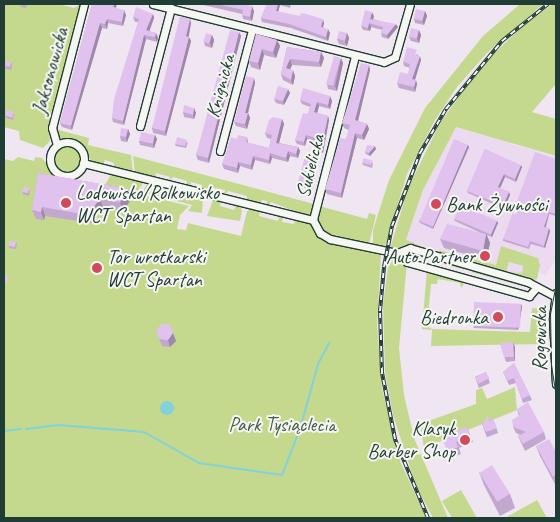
<!DOCTYPE html>
<meta charset="utf-8">
<style>
body{margin:0}
#map{position:relative;width:560px;height:522px;overflow:hidden;background:#f0e6f1;font-family:Caveat,sans-serif}
div>[style]{position:absolute}
.built>*{inset:0;background:#ecdbf0}
.green>*{inset:0;background:#c4d98e}
.round{border-radius:50%}
.water>*{inset:0;background:#81d2db}
.stream>*{height:2px;margin:-1px;padding:0 1px;transform-origin:1px;border-radius:1px;background:#81d2db}
.roads{filter:drop-shadow(1px 0 #1f3d34) drop-shadow(-1px 0 #1f3d34) drop-shadow(0 1px #1f3d34) drop-shadow(0 -1px #1f3d34)}
.minor>*{height:7px;margin:-3.5px;padding:0 3.5px;transform-origin:3.5px;border-radius:3.5px;background:#f6f6f2}
.minor>.ring{margin:-3.5px;padding:0;box-sizing:content-box;background:none;border:7px solid #f6f6f2;border-radius:50%}
.tram>*{height:1px;margin:-0.5px;padding:0 0.5px;transform-origin:0.5px;border-radius:0.5px;background:#1f3d34}
.rail>*{height:4px;margin-top:-2px;transform-origin:0;background:repeating-linear-gradient(90deg,#f6f6f2 0 5.5px,#1f3d34 0 11px);box-sizing:border-box;border-block:1px solid #1f3d34}
.wall>*{inset:0;background:#c2a7ce;transform-origin:0 0}
.shaded-wall>*{inset:0;background:#9e88a7}
.building>*{inset:0;background:#e1c2ef;transform-origin:0 0}
.dots>*{width:14px;height:14px;translate:-50% -50%;box-sizing:border-box;border:2px solid #f6f6f2;border-radius:50%}
span{translate:-50% -50%;white-space:nowrap;text-align:center;line-height:1.15;-webkit-text-stroke:4px #f6f6f2;paint-order:stroke}
.street-label{font-size:20px;color:#1f3d34}
.poi-label{font-size:20px;color:#1f3d34}
.left{translate:0 -50%;text-align:left}
.right{translate:-100% -50%;text-align:right}
.park-label{font-size:20px;color:#405c46}
.frame{position:absolute;inset:0;border:5px solid #1f3d34;pointer-events:none}
</style>
<div id="map">
<div class="built">
<i style="clip-path:polygon(455px 127px,556px 157px,556px 258px,546px 276px,539px 272px,540px 266px,501px 247px,496px 265px,406px 241px,423px 190px)"></i>
<i style="clip-path:polygon(509px 262px,523px 266px,522px 273px,506px 272px)"></i>
</div>
<div class="green">
<i style="clip-path:polygon(4px 4px,58px 4px,74px 8px,81px 4px,49px 130px,50px 141px,43px 148px,20px 140px,19px 131px,4px 127px)"></i>
<i style="clip-path:polygon(520px 4px,543px 4px,487px 53px,457px 87px,435px 120px,407px 174px,385px 247px,373px 244px,373px 230px,389px 180px,425px 108px,483px 36px)"></i>
<i style="clip-path:polygon(553px 4px,556px 4px,556px 84px,532px 112px,556px 119px,556px 156px,456px 127px,423px 190px,406px 240px,431px 250px,390px 249px,408px 188px,440px 123px,481px 66px,528px 21px)"></i>
<i style="clip-path:polygon(55px 129px,89px 138px,88px 145px,131px 155px,133px 173px,114px 168px,114px 163px,105px 160px,103px 165px,91px 161px,81px 144px,59px 138px)"></i>
<i class="round" style="left:53px;top:145px;width:28px;height:28px"></i>
<i style="clip-path:polygon(133px 156px,314px 204px,312px 211px,307px 216px,271px 202px,269px 207px,266px 206px,267px 201px,262px 200px,260px 205px,246px 201px,247px 196px,228px 191px,224px 196px,225px 190px,210px 187px,209px 192px,201px 190px,202px 185px,191px 182px,190px 187px,186px 186px,187px 181px,173px 177px,169px 181px,170px 177px,156px 173px,155px 178px,135px 173px)"></i>
<i style="clip-path:polygon(18px 157px,34px 161px,35px 157px,42px 158px,60px 178px,137px 198px,140px 194px,189px 206px,180px 215px,177px 229px,186px 230px,188px 223px,241px 236px,247px 211px,251px 209px,260px 211px,259px 216px,278px 221px,279px 216px,283px 217px,282px 222px,294px 224px,295px 220px,309px 223px,317px 233px,381px 253px,377px 325px,382px 389px,400px 461px,426px 518px,4px 518px,4px 159px,13px 161px)"></i>
<i style="clip-path:polygon(111px 174px,113px 174px,144px 182px,136px 193px,105px 185px)"></i>
<i style="clip-path:polygon(148px 183px,149px 188px,163px 191px,167px 187px,166px 192px,180px 196px,181px 191px,183px 197px,192px 199px,194px 194px,203px 197px,202px 213px,188px 211px,192px 205px,142px 192px)"></i>
<i style="clip-path:polygon(213px 200px,221px 201px,220px 206px,234px 210px,236px 205px,240px 206px,242px 211px,240px 221px,207px 216px)"></i>
<i style="clip-path:polygon(319px 206px,367px 219px,369px 213px,376px 215px,369px 244px,325px 233px,318px 221px)"></i>
<i style="clip-path:polygon(evenodd,501px 246px,538px 258px,540px 266px,537px 279px,532px 281px,439px 255px,439px 250px,496px 265px,501px 246px,509px 262px,523px 266px,522px 273px,506px 272px,509px 262px)"></i>
<i style="clip-path:polygon(411px 252px,461px 265px,465px 270px,414px 255px)"></i>
<i style="clip-path:polygon(390px 254px,398px 255px,407px 263px,399px 348px,404px 395px,414px 438px,448px 518px,433px 518px,416px 486px,393px 415px,385px 372px,383px 304px)"></i>
<i style="clip-path:polygon(427px 269px,458px 278px,464px 284px,461px 288px,460px 283px,438px 279px,437px 284px,431px 284px,427px 326px,432px 329px,530px 332px,532px 308px,540px 309px,543px 344px,431px 346px,432px 330px,422px 329px)"></i>
<i style="clip-path:polygon(474px 269px,523px 282px,530px 288px,471px 272px)"></i>
<i style="clip-path:polygon(515px 387px,517px 410px,424px 448px,420px 424px,476px 404px,476px 390px,482px 388px,487px 399px)"></i>
<i style="clip-path:polygon(461px 490px,477px 518px,452px 518px,442px 501px)"></i>
<i style="clip-path:polygon(537px 500px,547px 518px,505px 518px)"></i>
</div>
<div class="water">
<i class="round" style="left:160px;top:401px;width:14px;height:14px"></i>
</div>
<div class="stream">
<i style="left:26px;top:429px;width:33px;rotate:-7deg"></i>
<i style="left:59px;top:425px;width:85px;rotate:4.7deg"></i>
<i style="left:144px;top:432px;width:63px;rotate:29.4deg"></i>
<i style="left:199px;top:463px;width:84px;rotate:8.2deg"></i>
<i style="left:282px;top:475px;width:49px;rotate:-68.6deg"></i>
<i style="left:300px;top:429px;width:67px;rotate:-74.5deg"></i>
<i style="left:318px;top:364px;width:24px;rotate:-62deg"></i>
<i style="left:4px;top:431px;width:17px;rotate:-7deg"></i>
</div>
<div class="roads">
<div class="minor">
<i style="left:153px;top:4px;width:238px;rotate:14.1deg"></i>
<i style="left:384px;top:62px;width:12px;rotate:-24deg"></i>
<i style="left:395px;top:57px;width:55px;rotate:-74.2deg"></i>
<i style="left:355px;top:56px;width:169px;rotate:104.4deg"></i>
<i style="left:313px;top:220px;width:15px;rotate:62deg"></i>
<i style="left:320px;top:233px;width:12px;rotate:31deg"></i>
<i style="left:330px;top:239px;width:68px;rotate:11.8deg"></i>
<i style="left:397px;top:253px;width:14px;rotate:-21deg"></i>
<i style="left:410px;top:248px;width:123px;rotate:16.1deg"></i>
<i style="left:528px;top:282px;width:32px;rotate:28deg"></i>
<i style="left:140px;top:126px;width:122px;rotate:-75.3deg"></i>
<i class="ring" style="left:50px;top:142px;width:27px;height:27px"></i>
<i style="left:57px;top:145px;width:18px;rotate:-106deg"></i>
<i style="left:52px;top:128px;width:128px;rotate:-75.5deg"></i>
<i style="left:220px;top:151px;width:125px;rotate:-75.2deg"></i>
<i style="left:83px;top:163px;width:237px;rotate:13.9deg"></i>
<i style="left:402px;top:253px;width:10px;rotate:61deg"></i>
<i style="left:407px;top:262px;width:127px;rotate:15.6deg"></i>
<i style="left:529px;top:296px;width:11px;rotate:-49deg"></i>
<i style="left:556px;top:293px;width:26px;rotate:97deg"></i>
<i style="left:553px;top:319px;width:65px;rotate:87.4deg"></i>
</div>
</div>
<div class="tram">
<i style="left:556px;top:283px;width:31px;rotate:101deg"></i>
<i style="left:550px;top:313px;width:52px;rotate:88.9deg"></i>
<i style="left:551px;top:365px;width:31px;rotate:81deg"></i>
</div>
<div class="rail">
<i style="left:428px;top:518px;width:86px;rotate:-112.7deg"></i>
<i style="left:395px;top:439px;width:67px;rotate:-101.1deg"></i>
<i style="left:382px;top:373px;width:62px;rotate:-91.8deg"></i>
<i style="left:380px;top:311px;width:44px;rotate:-84.8deg"></i>
<i style="left:384px;top:267px;width:42px;rotate:-79deg"></i>
<i style="left:392px;top:226px;width:78px;rotate:-69deg"></i>
<i style="left:420px;top:153px;width:51px;rotate:-59.4deg"></i>
<i style="left:446px;top:109px;width:88px;rotate:-50.5deg"></i>
<i style="left:502px;top:41px;width:59px;rotate:-38.8deg"></i>
</div>
<div class="wall">
<i style="clip-path:polygon(20px 4px,27px 4px,26px 8px,21px 7px)"></i>
<i style="clip-path:polygon(92px 4px,116px 8px,126px 15px,123px 26px,108px 23px,107px 29px,102px 28px,72px 130px,62px 127px,60px 123px)"></i>
<i style="clip-path:polygon(199px 4px,241px 4px,254px 11px,252px 21px,243px 19px,242px 14px)"></i>
<i style="clip-path:polygon(267px 4px,291px 4px,290px 8px,280px 5px,278px 12px,324px 23px,323px 27px,330px 33px,328px 41px,291px 28px,262px 22px,261px 18px)"></i>
<i style="clip-path:polygon(425px 11px,427px 16px,424px 25px,415px 23px,414px 19px)"></i>
<i style="clip-path:polygon(153px 14px,154px 18px,149px 31px,156px 33px,158px 38px,157px 42px,146px 39px,124px 125px,113px 122px,112px 118px,138px 22px,135px 22px,133px 17px)"></i>
<i style="clip-path:polygon(374px 16px,373px 19px,398px 27px,388px 39px,382px 37px,381px 33px,382px 30px,371px 27px,370px 31px,363px 30px,361px 26px)"></i>
<i style="clip-path:polygon(190px 19px,191px 23px,188px 37px,191px 41px,166px 136px,153px 133px,152px 128px)"></i>
<i style="clip-path:polygon(419px 30px,421px 35px,419px 43px,411px 41px,409px 37px)"></i>
<i style="clip-path:polygon(239px 32px,241px 36px,209px 163px,198px 160px,196px 155px)"></i>
<i style="clip-path:polygon(347px 33px,349px 38px,347px 46px,339px 44px,337px 39px)"></i>
<i style="clip-path:polygon(256px 34px,277px 40px,280px 46px,276px 58px,264px 55px,260px 70px,251px 67px,249px 61px)"></i>
<i style="clip-path:polygon(212px 35px,214px 40px,212px 48px,205px 46px,204px 42px)"></i>
<i style="clip-path:polygon(287px 47px,321px 52px,324px 58px,321px 67px,292px 65px,290px 69px,295px 76px,293px 85px,283px 80px,281px 74px)"></i>
<i style="clip-path:polygon(418px 54px,418px 55px,421px 60px,415px 79px,417px 84px,415px 92px,399px 88px,397px 83px,408px 74px,410px 68px,404px 66px,403px 62px)"></i>
<i style="clip-path:polygon(341px 58px,343px 63px,337px 91px,328px 89px,327px 84px)"></i>
<i style="clip-path:polygon(11px 62px,12px 65px,11px 70px,6px 69px,5px 66px)"></i>
<i style="clip-path:polygon(369px 65px,370px 70px,358px 121px,367px 124px,369px 129px,364px 140px,357px 138px,342px 198px,327px 194px,325px 189px,346px 139px,349px 130px,344px 128px,342px 123px)"></i>
<i style="clip-path:polygon(254px 78px,255px 83px,248px 113px,250px 118px,247px 129px,236px 126px,234px 122px)"></i>
<i style="clip-path:polygon(290px 93px,284px 105px,276px 103px,274px 99px)"></i>
<i style="clip-path:polygon(330px 96px,332px 101px,330px 109px,319px 106px,317px 113px,328px 116px,329px 120px,323px 153px,315px 151px,313px 147px,315px 141px,307px 139px,305px 146px,297px 144px,295px 140px,308px 114px,310px 107px,302px 104px,300px 100px)"></i>
<i style="clip-path:polygon(194px 108px,196px 113px,194px 119px,184px 117px,183px 112px)"></i>
<i style="clip-path:polygon(14px 114px,13px 120px,6px 118px,5px 116px)"></i>
<i style="clip-path:polygon(282px 119px,284px 124px,279px 143px,298px 147px,300px 151px,298px 158px,290px 156px,288px 162px,272px 158px,270px 164px,255px 160px,252px 170px,240px 166px,238px 173px,224px 169px,222px 164px,237px 139px,247px 137px,248px 141px,248px 143px,269px 148px,271px 139px,267px 138px,265px 133px)"></i>
<i style="clip-path:polygon(128px 129px,130px 134px,127px 142px,121px 141px,120px 136px)"></i>
<i style="clip-path:polygon(155px 135px,157px 139px,154px 148px,140px 145px,139px 141px)"></i>
<i style="clip-path:polygon(188px 142px,186px 148px,176px 146px,175px 144px)"></i>
<i style="clip-path:polygon(468px 145px,469px 147px,433px 229px,420px 223px,419px 221px)"></i>
<i style="clip-path:polygon(376px 149px,370px 156px,366px 154px,365px 152px)"></i>
<i style="clip-path:polygon(485px 149px,522px 167px,516px 182px,505px 177px,500px 188px,509px 192px,510px 195px,504px 209px,468px 193px,467px 191px)"></i>
<i style="clip-path:polygon(311px 157px,312px 162px,311px 174px,315px 179px,312px 189px,300px 187px,298px 182px)"></i>
<i style="clip-path:polygon(556px 159px,556px 216px,549px 214px,546px 227px,550px 231px,545px 248px,531px 244px,529px 249px,503px 241px,503px 239px)"></i>
<i style="clip-path:polygon(362px 163px,373px 163px,372px 168px,363px 165px)"></i>
<i style="clip-path:polygon(38px 173px,129px 189px,132px 198px,123px 211px,103px 207px,91px 223px,45px 216px,44px 220px,36px 219px,32px 210px)"></i>
<i style="clip-path:polygon(30px 190px,29px 196px,23px 194px,22px 192px)"></i>
<i style="clip-path:polygon(454px 219px,497px 221px,498px 223px,492px 237px,487px 235px,490px 243px,486px 260px,444px 248px,440px 239px,479px 232px,455px 221px)"></i>
<i style="clip-path:polygon(16px 242px,17px 244px,16px 249px,9px 248px,9px 246px)"></i>
<i style="clip-path:polygon(521px 304px,522px 307px,518px 330px,474px 328px,473px 326px)"></i>
<i style="clip-path:polygon(170px 325px,176px 341px,170px 347px,162px 346px,156px 331px)"></i>
<i style="clip-path:polygon(500px 343px,515px 347px,515px 361px,506px 362px)"></i>
<i style="clip-path:polygon(514px 363px,532px 400px,523px 403px,516px 383px,509px 385px,503px 372px)"></i>
<i style="clip-path:polygon(486px 372px,490px 383px,479px 388px,475px 377px)"></i>
<i style="clip-path:polygon(517px 409px,544px 432px,546px 439px,525px 451px,518px 436px,520px 435px,516px 433px,513px 427px,519px 416px)"></i>
<i style="left:493px;top:419px;width:15px;height:12px;rotate:70deg"></i>
<i style="clip-path:polygon(467px 427px,473px 442px,459px 448px,461px 454px,450px 458px,442px 437px)"></i>
<i style="clip-path:polygon(536px 446px,556px 452px,556px 486px,540px 456px)"></i>
<i style="clip-path:polygon(479px 472px,510px 494px,515px 508px,500px 516px,484px 485px)"></i>
</div>
<div class="shaded-wall">
<i style="clip-path:polygon(114px 4px,117px 4px,115px 12px,113px 7px)"></i>
<i style="clip-path:polygon(278px 4px,279px 4px,280px 5px,277px 16px,276px 11px)"></i>
<i style="clip-path:polygon(252px 6px,254px 11px,252px 21px,250px 17px)"></i>
<i style="clip-path:polygon(124px 10px,126px 15px,123px 26px,122px 22px)"></i>
<i style="clip-path:polygon(425px 11px,427px 16px,424px 25px,422px 21px)"></i>
<i style="clip-path:polygon(372px 12px,374px 16px,372px 23px,370px 19px)"></i>
<i style="clip-path:polygon(153px 14px,154px 18px,148px 35px,146px 30px)"></i>
<i style="clip-path:polygon(107px 19px,108px 23px,107px 29px,105px 24px)"></i>
<i style="clip-path:polygon(190px 19px,191px 23px,188px 41px,186px 36px)"></i>
<i style="clip-path:polygon(323px 19px,324px 23px,322px 31px,321px 27px)"></i>
<i style="clip-path:polygon(100px 23px,102px 28px,72px 130px,71px 126px)"></i>
<i style="clip-path:polygon(369px 23px,371px 27px,370px 31px,368px 28px)"></i>
<i style="clip-path:polygon(396px 24px,398px 27px,388px 39px,387px 35px)"></i>
<i style="clip-path:polygon(328px 29px,330px 33px,328px 41px,326px 37px)"></i>
<i style="clip-path:polygon(419px 30px,421px 35px,419px 43px,417px 39px)"></i>
<i style="clip-path:polygon(239px 32px,241px 36px,209px 163px,208px 158px)"></i>
<i style="clip-path:polygon(156px 33px,158px 38px,157px 42px,155px 37px)"></i>
<i style="clip-path:polygon(347px 33px,349px 38px,347px 46px,345px 42px)"></i>
<i style="clip-path:polygon(144px 35px,146px 39px,124px 125px,123px 121px)"></i>
<i style="clip-path:polygon(212px 35px,214px 40px,212px 48px,210px 43px)"></i>
<i style="clip-path:polygon(189px 37px,191px 41px,166px 136px,165px 131px)"></i>
<i style="clip-path:polygon(277px 40px,280px 46px,276px 58px,273px 52px)"></i>
<i style="clip-path:polygon(262px 49px,264px 55px,260px 70px,258px 63px)"></i>
<i style="clip-path:polygon(321px 52px,324px 58px,321px 67px,319px 62px)"></i>
<i style="clip-path:polygon(420px 56px,421px 60px,414px 83px,412px 79px)"></i>
<i style="clip-path:polygon(341px 58px,343px 63px,337px 91px,335px 86px)"></i>
<i style="clip-path:polygon(290px 59px,292px 65px,288px 74px,286px 68px)"></i>
<i style="clip-path:polygon(369px 65px,370px 70px,357px 125px,355px 120px)"></i>
<i style="clip-path:polygon(293px 70px,295px 76px,293px 85px,291px 80px)"></i>
<i style="clip-path:polygon(254px 78px,255px 83px,247px 117px,245px 113px)"></i>
<i style="clip-path:polygon(416px 80px,417px 84px,415px 92px,414px 87px)"></i>
<i style="clip-path:polygon(288px 89px,290px 93px,284px 105px,283px 101px)"></i>
<i style="clip-path:polygon(330px 96px,332px 101px,330px 109px,328px 105px)"></i>
<i style="clip-path:polygon(317px 102px,319px 106px,316px 117px,314px 112px)"></i>
<i style="clip-path:polygon(194px 108px,196px 113px,194px 119px,193px 115px)"></i>
<i style="clip-path:polygon(248px 113px,250px 118px,247px 129px,245px 124px)"></i>
<i style="clip-path:polygon(328px 116px,329px 120px,323px 153px,321px 149px)"></i>
<i style="clip-path:polygon(282px 119px,284px 124px,278px 147px,276px 143px)"></i>
<i style="clip-path:polygon(367px 124px,369px 129px,364px 140px,362px 135px)"></i>
<i style="clip-path:polygon(128px 129px,130px 134px,127px 142px,126px 137px)"></i>
<i style="clip-path:polygon(355px 133px,357px 138px,342px 198px,341px 193px)"></i>
<i style="clip-path:polygon(155px 135px,157px 139px,154px 148px,153px 144px)"></i>
<i style="clip-path:polygon(306px 135px,307px 139px,305px 146px,304px 142px)"></i>
<i style="clip-path:polygon(468px 145px,469px 147px,433px 229px,433px 227px)"></i>
<i style="clip-path:polygon(375px 146px,376px 149px,370px 156px,369px 153px)"></i>
<i style="clip-path:polygon(298px 147px,300px 151px,298px 158px,296px 154px)"></i>
<i style="clip-path:polygon(288px 151px,290px 156px,288px 162px,286px 158px)"></i>
<i style="clip-path:polygon(270px 153px,272px 158px,270px 164px,269px 160px)"></i>
<i style="clip-path:polygon(253px 156px,255px 160px,252px 170px,251px 165px)"></i>
<i style="clip-path:polygon(311px 157px,312px 162px,310px 178px,309px 174px)"></i>
<i style="clip-path:polygon(238px 162px,240px 166px,238px 173px,237px 168px)"></i>
<i style="clip-path:polygon(521px 165px,522px 167px,516px 182px,515px 179px)"></i>
<i style="clip-path:polygon(504px 174px,505px 177px,499px 190px,498px 187px)"></i>
<i style="clip-path:polygon(313px 175px,315px 179px,312px 189px,310px 184px)"></i>
<i style="clip-path:polygon(129px 189px,132px 198px,123px 211px,120px 202px)"></i>
<i style="clip-path:polygon(509px 192px,510px 195px,504px 209px,503px 206px)"></i>
<i style="clip-path:polygon(100px 199px,103px 207px,91px 223px,87px 215px)"></i>
<i style="clip-path:polygon(42px 207px,45px 216px,44px 220px,41px 212px)"></i>
<i style="clip-path:polygon(549px 212px,549px 214px,545px 229px,544px 227px)"></i>
<i style="clip-path:polygon(497px 221px,498px 223px,492px 237px,491px 235px)"></i>
<i style="clip-path:polygon(549px 228px,550px 231px,545px 248px,544px 246px)"></i>
<i style="clip-path:polygon(486px 234px,490px 243px,486px 260px,483px 251px)"></i>
<i style="clip-path:polygon(521px 304px,522px 307px,518px 330px,517px 328px)"></i>
<i style="clip-path:polygon(173px 333px,176px 341px,170px 347px,168px 340px)"></i>
<i style="clip-path:polygon(513px 342px,515px 347px,515px 361px,514px 357px)"></i>
</div>
<div class="building">
<i style="clip-path:polygon(92px 4px,114px 4px,113px 7px,124px 10px,122px 22px,107px 19px,105px 24px,100px 23px,71px 126px,60px 123px)"></i>
<i style="clip-path:polygon(217px 4px,241px 4px,252px 6px,250px 17px,242px 15px,243px 10px)"></i>
<i style="clip-path:polygon(267px 4px,278px 4px,276px 11px,300px 16px,301px 13px,306px 14px,323px 19px,321px 27px,328px 29px,326px 37px,289px 24px,261px 18px)"></i>
<i style="clip-path:polygon(136px 7px,153px 14px,146px 30px,156px 33px,155px 37px,144px 35px,123px 121px,112px 118px,114px 99px,139px 19px,133px 17px)"></i>
<i style="left:416px;top:9px;width:9px;height:10px;rotate:13deg"></i>
<i style="clip-path:polygon(365px 10px,372px 12px,370px 19px,396px 24px,387px 35px,381px 33px,383px 27px,369px 23px,368px 28px,361px 26px)"></i>
<i style="clip-path:polygon(180px 16px,190px 19px,186px 36px,189px 37px,165px 131px,152px 128px)"></i>
<i style="left:411px;top:28px;width:8px;height:9px;rotate:14deg"></i>
<i style="clip-path:polygon(230px 30px,239px 32px,208px 158px,196px 155px)"></i>
<i style="left:339px;top:31px;width:8px;height:8px;rotate:14deg"></i>
<i style="left:206px;top:33px;width:6px;height:9px;rotate:18deg"></i>
<i style="clip-path:polygon(256px 34px,277px 40px,273px 52px,262px 49px,258px 63px,249px 61px)"></i>
<i style="clip-path:polygon(287px 47px,321px 52px,319px 62px,290px 59px,286px 68px,293px 70px,291px 80px,281px 74px)"></i>
<i style="clip-path:polygon(407px 47px,417px 50px,415px 55px,420px 56px,412px 79px,416px 80px,414px 87px,397px 83px,400px 72px,408px 74px,410px 64px,403px 62px)"></i>
<i style="left:334px;top:56px;width:7px;height:29px;rotate:16deg"></i>
<i style="left:6px;top:61px;width:5px;height:5px;rotate:11deg"></i>
<i style="clip-path:polygon(361px 63px,369px 65px,355px 120px,367px 124px,362px 135px,355px 133px,341px 193px,325px 189px,340px 138px,346px 139px,350px 125px,342px 123px)"></i>
<i style="clip-path:polygon(246px 76px,254px 78px,245px 113px,248px 113px,245px 124px,234px 122px)"></i>
<i style="clip-path:polygon(278px 86px,288px 89px,283px 101px,274px 99px)"></i>
<i style="clip-path:polygon(303px 88px,330px 96px,328px 105px,317px 102px,314px 112px,328px 116px,321px 149px,313px 147px,316px 138px,306px 135px,304px 142px,295px 140px,303px 113px,308px 114px,311px 104px,300px 100px)"></i>
<i style="clip-path:polygon(184px 105px,194px 108px,193px 115px,183px 112px)"></i>
<i style="left:7px;top:110px;width:7px;height:6px;rotate:16deg"></i>
<i style="clip-path:polygon(273px 117px,282px 119px,276px 143px,298px 147px,296px 154px,288px 151px,286px 158px,270px 153px,269px 160px,253px 156px,251px 165px,238px 162px,237px 168px,222px 164px,231px 137px,237px 139px,238px 135px,247px 137px,246px 142px,269px 148px,272px 135px,265px 133px,269px 120px)"></i>
<i style="clip-path:polygon(121px 128px,128px 129px,126px 137px,120px 136px)"></i>
<i style="left:141px;top:132px;width:14px;height:9px;rotate:12deg"></i>
<i style="clip-path:polygon(177px 137px,187px 140px,185px 146px,175px 144px)"></i>
<i style="left:454px;top:139px;width:15px;height:89px;rotate:23deg"></i>
<i style="clip-path:polygon(367px 145px,375px 146px,369px 153px,365px 152px)"></i>
<i style="clip-path:polygon(485px 149px,521px 165px,515px 179px,504px 174px,498px 187px,509px 192px,503px 206px,467px 191px)"></i>
<i style="clip-path:polygon(535px 152px,556px 159px,556px 214px,549px 212px,544px 227px,549px 228px,544px 246px,530px 241px,528px 247px,503px 239px)"></i>
<i style="clip-path:polygon(305px 156px,311px 157px,309px 174px,313px 175px,310px 184px,298px 182px)"></i>
<i style="clip-path:polygon(364px 158px,373px 161px,371px 165px,362px 163px)"></i>
<i style="clip-path:polygon(38px 173px,129px 189px,120px 202px,100px 199px,87px 215px,42px 207px,41px 212px,32px 210px)"></i>
<i style="clip-path:polygon(24px 187px,29px 188px,28px 193px,22px 192px)"></i>
<i style="left:460px;top:205px;width:40px;height:15px;rotate:23deg"></i>
<i style="clip-path:polygon(447px 224px,486px 234px,483px 251px,440px 239px)"></i>
<i style="clip-path:polygon(9px 241px,16px 242px,15px 247px,9px 246px)"></i>
<i style="clip-path:polygon(4px 276px,8px 276px,7px 282px,4px 282px)"></i>
<i style="left:474px;top:302px;width:47px;height:24px;rotate:2deg"></i>
<i style="clip-path:polygon(161px 324px,170px 325px,173px 333px,168px 340px,159px 339px,156px 331px)"></i>
<i style="clip-path:polygon(513px 342px,514px 357px,504px 357px,500px 343px)"></i>
<i style="clip-path:polygon(514px 363px,530px 395px,522px 399px,514px 378px,507px 381px,503px 372px)"></i>
<i style="left:486px;top:372px;width:7px;height:12px;rotate:63deg"></i>
<i style="clip-path:polygon(528px 402px,544px 432px,523px 444px,518px 436px,526px 432px,513px 427px,512px 420px,520px 415px,517px 409px)"></i>
<i style="clip-path:polygon(488px 416px,489px 421px,493px 419px,497px 428px,486px 432px,482px 424px)"></i>
<i style="clip-path:polygon(467px 427px,470px 436px,456px 442px,458px 447px,448px 452px,442px 437px)"></i>
<i style="clip-path:polygon(549px 439px,556px 452px,556px 474px,553px 477px,536px 446px)"></i>
<i style="left:492px;top:465px;width:34px;height:15px;rotate:58deg"></i>
</div>
<div class="dots">
<i style="left:66px;top:203px;background:#d1495b"></i>
<i style="left:436px;top:204px;background:#d1495b"></i>
<i style="left:485px;top:256px;background:#d1495b"></i>
<i style="left:97px;top:268px;background:#d1495b"></i>
<i style="left:498px;top:317px;background:#d1495b"></i>
<i style="left:465px;top:440px;background:#d1495b"></i>
</div>
<div class="street-label">
<span style="left:50px;top:71px;rotate:-75deg">Jaksonowicka</span>
<span style="left:220px;top:86px;rotate:-75deg">Knignicka</span>
<span style="left:310px;top:166px;rotate:-76deg">Sukielicka</span>
<span style="left:539px;top:339px;rotate:-90deg">Rogowska</span>
</div>
<div class="poi-label">
<span class="left" style="left:76px;top:204px">Lodowisko/Rolkowisko<br>WCT Spartan</span>
<span class="left" style="left:446px;top:204px">Bank Żywności</span>
<span class="left" style="left:107px;top:268px">Tor wrotkarski<br>WCT Spartan</span>
<span class="right" style="left:475px;top:256px">Auto Partner</span>
<span class="right" style="left:488px;top:317px">Biedronka</span>
<span class="right" style="left:455px;top:440px">Klasyk<br>Barber Shop</span>
</div>
<div class="park-label">
<span style="left:282px;top:424px">Park Tysiąclecia</span>
</div>
<div class="frame"></div>
</div>
